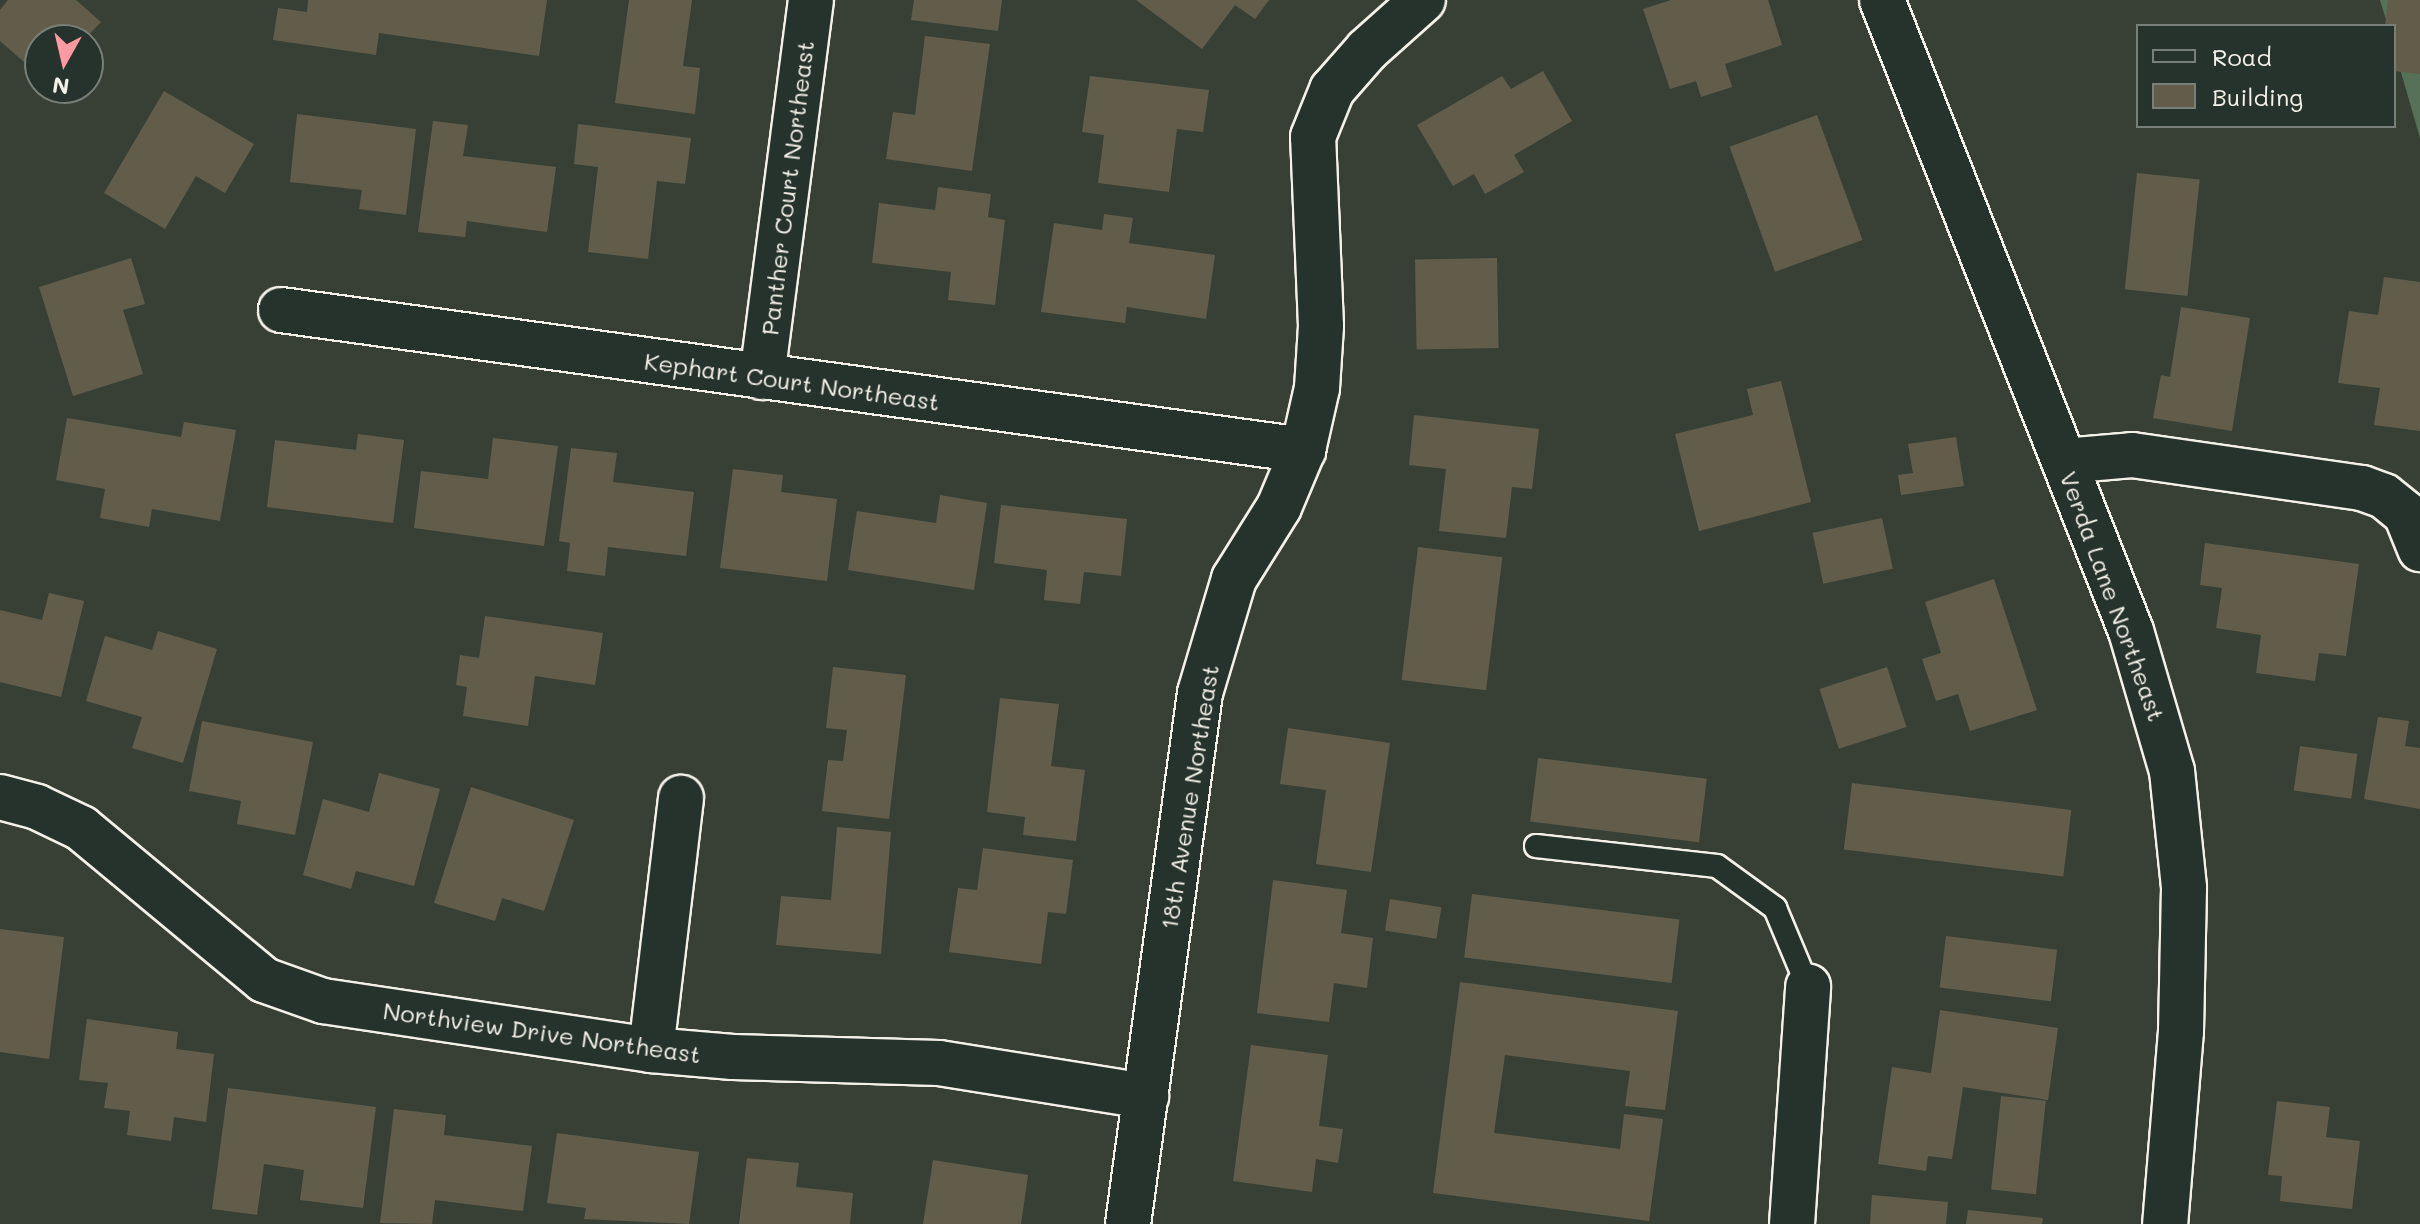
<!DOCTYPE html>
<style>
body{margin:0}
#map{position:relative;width:2420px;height:1224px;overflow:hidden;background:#384036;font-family:Mali,sans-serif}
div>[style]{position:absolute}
.green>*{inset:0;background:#567157}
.building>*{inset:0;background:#625d4b;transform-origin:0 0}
.roads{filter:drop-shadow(2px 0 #f4f1e8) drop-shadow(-2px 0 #f4f1e8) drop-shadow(0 2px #f4f1e8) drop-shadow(0 -2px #f4f1e8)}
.service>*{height:22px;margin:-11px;padding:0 11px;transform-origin:11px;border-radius:11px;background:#26332d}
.minor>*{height:44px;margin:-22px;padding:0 22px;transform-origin:22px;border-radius:22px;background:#26332d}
.tertiary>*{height:44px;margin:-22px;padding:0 22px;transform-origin:22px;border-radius:22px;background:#26332d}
span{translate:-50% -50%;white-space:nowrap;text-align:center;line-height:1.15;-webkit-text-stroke:8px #26332d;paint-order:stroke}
.street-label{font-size:24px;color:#f4f1e8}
.legend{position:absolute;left:2136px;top:24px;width:260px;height:104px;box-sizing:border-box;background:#26332d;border:2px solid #787f78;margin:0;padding:10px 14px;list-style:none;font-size:24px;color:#f4f1e8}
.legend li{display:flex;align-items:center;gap:16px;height:40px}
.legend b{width:40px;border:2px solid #787f78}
.north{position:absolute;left:24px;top:24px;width:80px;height:80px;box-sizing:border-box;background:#26332d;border:2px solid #787f78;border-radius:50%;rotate:188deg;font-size:22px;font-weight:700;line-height:32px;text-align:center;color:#f4f1e8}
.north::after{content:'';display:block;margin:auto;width:28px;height:36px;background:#ff9aa2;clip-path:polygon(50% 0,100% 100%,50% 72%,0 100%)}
</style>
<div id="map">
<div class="green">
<i style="clip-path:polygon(2380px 0,2420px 0,2420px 138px,2394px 48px,2394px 26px,2388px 26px)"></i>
</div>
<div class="building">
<i style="clip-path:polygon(8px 0,76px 0,101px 22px,84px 40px,40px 40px,40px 76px,0 41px,0 10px)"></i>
<i style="clip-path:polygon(308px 0,547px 0,539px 56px,379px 33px,376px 55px,273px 40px,278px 8px,307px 12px)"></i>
<i style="clip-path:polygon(629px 0,692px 0,683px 66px,700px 68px,695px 114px,615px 103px)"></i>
<i style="clip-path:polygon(914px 0,1002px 0,998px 31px,911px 20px)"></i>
<i style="clip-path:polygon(1136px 0,1269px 0,1255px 19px,1235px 5px,1202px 49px)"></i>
<i style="clip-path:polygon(1671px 0,1768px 0,1782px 45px,1725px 64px,1732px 87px,1701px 97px,1696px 81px,1670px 89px,1643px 9px)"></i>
<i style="clip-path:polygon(2388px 0,2420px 0,2420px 74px,2394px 71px,2394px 26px,2385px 26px)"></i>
<i style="clip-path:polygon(925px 36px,990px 44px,972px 171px,886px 159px,893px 112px,915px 115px)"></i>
<i style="clip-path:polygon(1543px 71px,1572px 121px,1514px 155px,1524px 172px,1485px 194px,1474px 174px,1453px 186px,1417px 125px,1502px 76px,1511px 89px)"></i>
<i style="clip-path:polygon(1090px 76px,1209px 90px,1203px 132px,1177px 129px,1169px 192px,1098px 183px,1104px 135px,1082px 132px)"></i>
<i style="clip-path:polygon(164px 91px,254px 144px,225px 193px,196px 176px,165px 229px,104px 193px)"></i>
<i style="clip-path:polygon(297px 114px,416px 129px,406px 215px,359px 209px,362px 190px,290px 182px)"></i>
<i style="left:1817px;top:115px;width:133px;height:93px;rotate:70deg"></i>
<i style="clip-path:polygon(433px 121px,468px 125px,463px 156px,556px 167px,547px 232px,467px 221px,465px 237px,418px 232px)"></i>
<i style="clip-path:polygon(578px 124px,691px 138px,685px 184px,657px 181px,648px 259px,588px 252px,598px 167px,574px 164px)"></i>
<i style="left:2137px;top:173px;width:63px;height:117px;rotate:6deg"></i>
<i style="clip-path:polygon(938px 187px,991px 194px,988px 217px,1005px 220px,995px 305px,948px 300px,951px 272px,872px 263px,879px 203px,935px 210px)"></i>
<i style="clip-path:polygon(1104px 214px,1133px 218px,1129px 243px,1215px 255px,1206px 319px,1127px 307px,1125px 323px,1041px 312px,1054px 223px,1102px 230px)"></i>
<i style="clip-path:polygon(131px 258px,145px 304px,123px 310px,143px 374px,73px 396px,39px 287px)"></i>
<i style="left:1497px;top:258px;width:90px;height:82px;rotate:89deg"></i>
<i style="clip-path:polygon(2384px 277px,2420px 282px,2420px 431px,2374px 425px,2380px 388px,2338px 383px,2349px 311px,2378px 315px)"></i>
<i style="clip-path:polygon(2181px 307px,2250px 318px,2232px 431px,2153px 418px,2161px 375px,2170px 377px)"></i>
<i style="clip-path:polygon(1781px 381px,1811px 502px,1699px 531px,1675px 434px,1753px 415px,1747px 389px)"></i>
<i style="clip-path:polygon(1414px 415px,1539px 429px,1532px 489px,1512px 487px,1506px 538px,1439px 531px,1446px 469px,1409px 465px)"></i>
<i style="clip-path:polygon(67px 418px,181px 437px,184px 422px,236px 430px,220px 521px,152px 509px,149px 527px,100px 518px,105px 489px,56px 480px)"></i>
<i style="clip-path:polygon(358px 434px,404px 440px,393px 523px,267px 507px,275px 440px,356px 450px)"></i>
<i style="clip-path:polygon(1956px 437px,1964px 486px,1901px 495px,1898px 475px,1913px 473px,1908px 444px)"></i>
<i style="clip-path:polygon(493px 438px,558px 446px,544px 546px,414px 528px,421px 471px,488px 479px)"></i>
<i style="clip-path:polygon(571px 448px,617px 453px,613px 482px,694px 492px,686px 556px,608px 547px,605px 576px,567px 571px,570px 543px,559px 541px)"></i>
<i style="clip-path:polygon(733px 469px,783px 475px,781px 492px,837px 499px,827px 581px,720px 568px)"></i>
<i style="clip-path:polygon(940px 495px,987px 503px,974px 590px,848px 570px,857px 511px,936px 523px)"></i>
<i style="clip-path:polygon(1001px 505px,1127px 519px,1121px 576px,1084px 572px,1080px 604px,1044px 600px,1047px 570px,994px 563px)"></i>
<i style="left:1882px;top:518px;width:52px;height:71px;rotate:78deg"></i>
<i style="clip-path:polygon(2205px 543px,2359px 564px,2346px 656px,2319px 653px,2315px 681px,2256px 673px,2261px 635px,2216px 628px,2222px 588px,2200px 585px)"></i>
<i style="left:1418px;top:547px;width:85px;height:134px;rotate:7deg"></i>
<i style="clip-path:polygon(1994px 579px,2037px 710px,1970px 731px,1958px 694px,1936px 701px,1922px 659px,1941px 653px,1925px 602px)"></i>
<i style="clip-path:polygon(49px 593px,84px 601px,61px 697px,0 682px,0 610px,42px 620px)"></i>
<i style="clip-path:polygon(485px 616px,603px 633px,595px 685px,535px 676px,528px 726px,463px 716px,467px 687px,456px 685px,460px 655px,479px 658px)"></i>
<i style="clip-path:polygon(158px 631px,217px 649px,183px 763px,132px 748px,142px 717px,86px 701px,105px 636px,152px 650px)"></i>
<i style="clip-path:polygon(833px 667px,906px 675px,889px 819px,822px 811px,828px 760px,843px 761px,847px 730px,826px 728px)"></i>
<i style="left:1887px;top:667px;width:63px;height:71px;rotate:72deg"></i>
<i style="clip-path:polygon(1000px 698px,1059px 704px,1051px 766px,1085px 770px,1076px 841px,1023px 835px,1025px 817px,987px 812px)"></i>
<i style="clip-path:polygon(2378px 717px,2409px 721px,2405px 746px,2420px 748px,2420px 809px,2364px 799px)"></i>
<i style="clip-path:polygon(202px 721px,313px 742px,295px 835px,237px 824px,241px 801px,189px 791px)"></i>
<i style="clip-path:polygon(1288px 728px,1390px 743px,1371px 872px,1316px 864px,1326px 790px,1280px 784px)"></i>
<i style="left:2300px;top:746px;width:58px;height:45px;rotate:8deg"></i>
<i style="left:1538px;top:758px;width:170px;height:64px;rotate:7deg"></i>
<i style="clip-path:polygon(379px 773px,440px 789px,414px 886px,356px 871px,351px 889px,303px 875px,323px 799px,369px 812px)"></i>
<i style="left:1852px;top:783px;width:221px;height:67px;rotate:7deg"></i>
<i style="clip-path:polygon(471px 787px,574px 820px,544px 911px,502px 898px,495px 921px,434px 903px)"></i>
<i style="clip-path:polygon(837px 827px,891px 832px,881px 954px,776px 945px,781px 896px,831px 900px)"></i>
<i style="clip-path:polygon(983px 848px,1073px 860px,1066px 914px,1048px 912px,1041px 964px,949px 952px,958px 888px,977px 890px)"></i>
<i style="clip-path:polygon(1273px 880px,1347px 890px,1341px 933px,1373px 938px,1367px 988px,1334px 983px,1329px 1022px,1257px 1013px)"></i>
<i style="left:1472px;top:894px;width:209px;height:64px;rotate:7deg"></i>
<i style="left:1390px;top:899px;width:52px;height:32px;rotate:9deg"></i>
<i style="clip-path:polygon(0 929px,64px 937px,49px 1059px,0 1052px)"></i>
<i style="left:1946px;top:936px;width:112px;height:52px;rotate:7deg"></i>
<i style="clip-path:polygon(1460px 982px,1678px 1011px,1665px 1110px,1625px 1106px,1630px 1071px,1505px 1055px,1494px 1133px,1620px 1149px,1624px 1114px,1663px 1119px,1649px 1221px,1433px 1193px)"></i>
<i style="clip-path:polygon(1940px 1010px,2058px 1028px,2048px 1100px,1963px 1087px,1952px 1159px,1928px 1156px,1926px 1171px,1878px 1164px,1892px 1067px,1931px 1073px)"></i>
<i style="clip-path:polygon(87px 1019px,178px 1032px,176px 1049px,214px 1054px,206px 1122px,174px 1117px,171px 1141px,127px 1135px,130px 1111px,104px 1108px,108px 1083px,79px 1080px)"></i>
<i style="clip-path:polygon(1251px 1045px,1328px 1055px,1319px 1126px,1343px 1129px,1338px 1163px,1316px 1159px,1312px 1192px,1233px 1181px)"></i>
<i style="clip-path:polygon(228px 1088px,376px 1107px,363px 1208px,300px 1200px,304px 1170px,264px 1164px,257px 1215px,212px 1209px)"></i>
<i style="left:2001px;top:1096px;width:45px;height:94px;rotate:6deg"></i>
<i style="clip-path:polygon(2277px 1101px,2330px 1107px,2326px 1137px,2360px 1141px,2352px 1209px,2280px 1201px,2282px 1176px,2268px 1175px)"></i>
<i style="clip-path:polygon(394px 1109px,446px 1115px,444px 1135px,532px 1146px,523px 1211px,435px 1200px,432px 1224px,380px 1223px)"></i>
<i style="clip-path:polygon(557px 1133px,699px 1152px,689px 1224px,584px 1219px,586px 1208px,547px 1203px)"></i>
<i style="clip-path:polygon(747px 1158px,799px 1163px,796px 1187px,853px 1193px,850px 1224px,739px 1224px)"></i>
<i style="clip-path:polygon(933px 1160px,1028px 1175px,1021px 1224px,923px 1224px)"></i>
<i style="clip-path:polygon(1872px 1195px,1948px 1202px,1946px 1224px,1870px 1224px)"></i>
<i style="clip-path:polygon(1968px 1210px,2043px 1218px,2042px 1224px,1966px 1224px)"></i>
</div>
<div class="roads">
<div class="service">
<i style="left:1536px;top:846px;width:182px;rotate:6.3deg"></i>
<i style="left:1717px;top:866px;width:72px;rotate:35.9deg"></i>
<i style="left:1775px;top:908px;width:86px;rotate:67.3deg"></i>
</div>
<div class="minor">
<i style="left:281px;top:310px;width:1032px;rotate:7.8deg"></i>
<i style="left:762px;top:377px;width:380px;rotate:-82.6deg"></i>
<i style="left:2064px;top:461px;width:68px;rotate:-5deg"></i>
<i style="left:2132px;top:455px;width:232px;rotate:8.2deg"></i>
<i style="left:2362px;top:488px;width:23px;rotate:20deg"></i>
<i style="left:2384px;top:496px;width:28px;rotate:39deg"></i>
<i style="left:2406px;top:514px;width:38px;rotate:68deg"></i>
<i style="left:0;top:797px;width:38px;rotate:15deg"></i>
<i style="left:37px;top:807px;width:49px;rotate:25.5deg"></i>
<i style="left:81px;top:828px;width:238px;rotate:39.7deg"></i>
<i style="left:264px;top:980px;width:63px;rotate:19.6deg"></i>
<i style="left:323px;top:1001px;width:332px;rotate:8.5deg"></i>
<i style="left:651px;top:1050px;width:82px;rotate:4.9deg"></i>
<i style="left:733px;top:1057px;width:206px;rotate:1.7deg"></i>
<i style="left:939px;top:1063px;width:210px;rotate:9.1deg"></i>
<i style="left:651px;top:1050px;width:254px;rotate:-83.2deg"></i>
<i style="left:1128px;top:1224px;width:536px;rotate:-82.28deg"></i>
<i style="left:1200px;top:693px;width:119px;rotate:-73.4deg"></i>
<i style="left:1234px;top:579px;width:85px;rotate:-58deg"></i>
<i style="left:1279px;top:507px;width:62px;rotate:-67.2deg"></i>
<i style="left:1303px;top:450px;width:64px;rotate:-77.3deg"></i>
<i style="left:1317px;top:388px;width:62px;rotate:-86.3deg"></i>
<i style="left:1321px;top:326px;width:189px;rotate:-92.4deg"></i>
<i style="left:1313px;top:137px;width:51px;rotate:-68deg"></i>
<i style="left:1332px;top:90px;width:53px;rotate:-48.8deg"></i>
<i style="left:1367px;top:50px;width:75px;rotate:-41.8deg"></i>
<i style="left:1792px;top:1224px;width:238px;rotate:-86.1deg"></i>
</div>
<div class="tertiary">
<i style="left:1882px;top:0;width:678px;rotate:68.47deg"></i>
<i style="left:2131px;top:631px;width:146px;rotate:73.7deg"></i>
<i style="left:2172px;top:771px;width:118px;rotate:84.1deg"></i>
<i style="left:2184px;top:888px;width:143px;rotate:91.2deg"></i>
<i style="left:2181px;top:1031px;width:194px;rotate:94.7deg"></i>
</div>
</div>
<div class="street-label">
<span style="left:787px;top:188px;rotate:-83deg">Panther Court Northeast</span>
<span style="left:792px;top:381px;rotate:8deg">Kephart Court Northeast</span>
<span style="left:2113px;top:596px;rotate:70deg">Verda Lane Northeast</span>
<span style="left:1189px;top:797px;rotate:-81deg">18th Avenue Northeast</span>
<span style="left:542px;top:1032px;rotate:8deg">Northview Drive Northeast</span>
</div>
<ul class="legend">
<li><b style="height:10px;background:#26332d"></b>Road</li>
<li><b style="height:22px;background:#625d4b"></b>Building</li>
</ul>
<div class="north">N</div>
</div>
